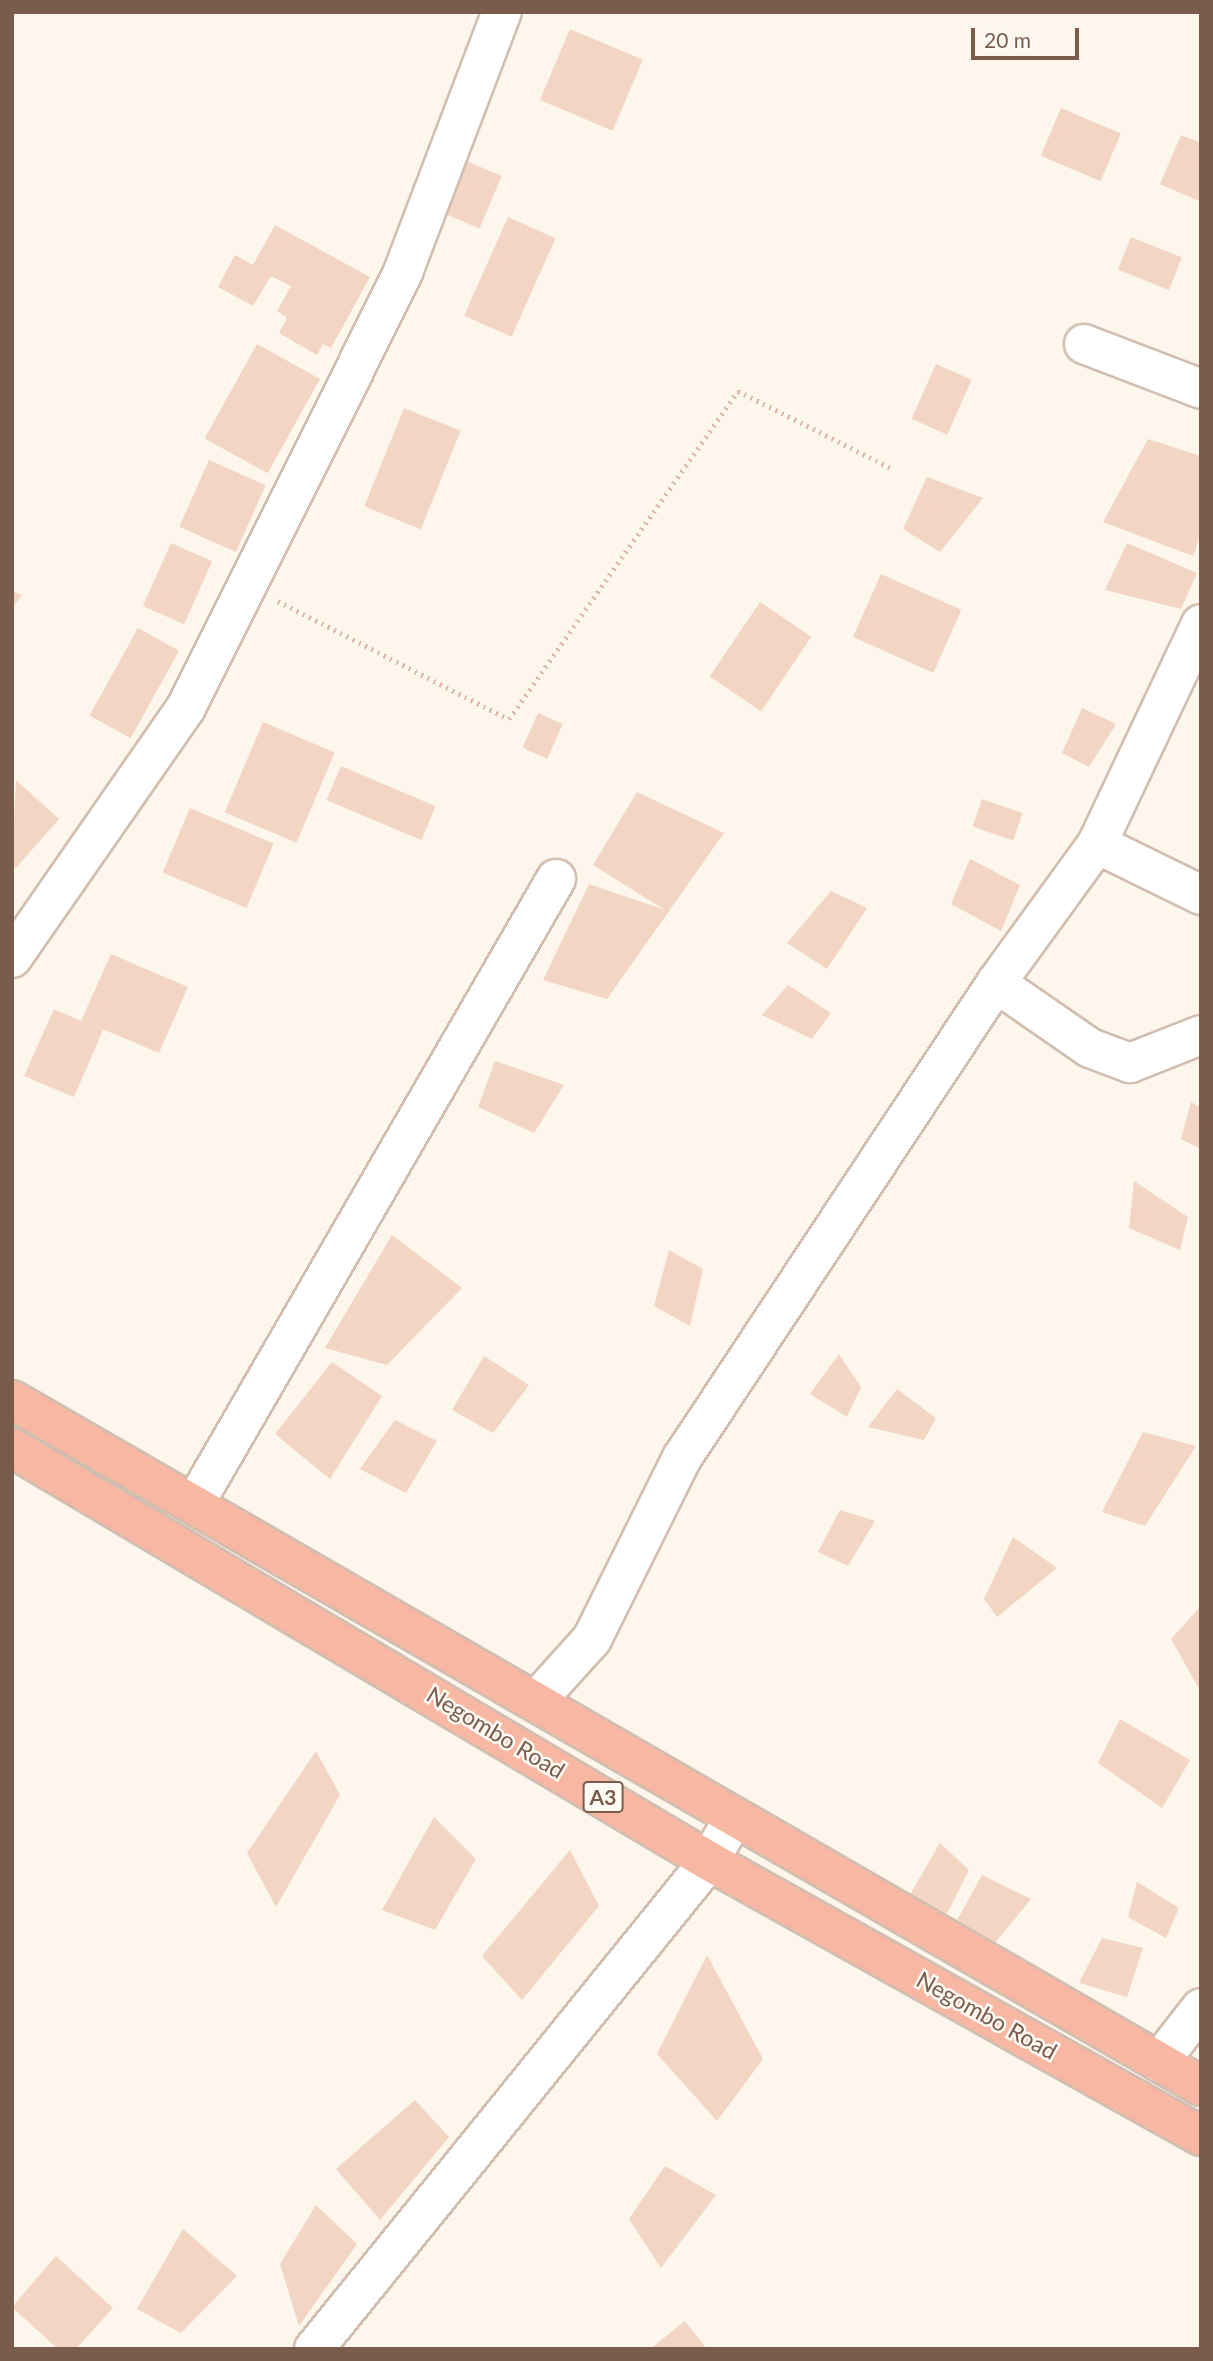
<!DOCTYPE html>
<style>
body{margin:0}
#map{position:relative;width:1213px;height:2361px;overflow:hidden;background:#fdf6ec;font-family:Lato,sans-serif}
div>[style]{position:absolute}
.building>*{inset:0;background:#f3d5c3;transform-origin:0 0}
.path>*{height:4.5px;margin-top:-2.25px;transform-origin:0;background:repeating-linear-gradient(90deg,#d9b8a5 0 2px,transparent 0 7px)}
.roads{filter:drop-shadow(2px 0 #d1beb0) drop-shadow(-2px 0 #d1beb0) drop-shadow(0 2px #d1beb0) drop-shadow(0 -2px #d1beb0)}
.street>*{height:38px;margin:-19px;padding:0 19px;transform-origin:19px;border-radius:19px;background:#fff}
.secondary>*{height:38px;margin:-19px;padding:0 19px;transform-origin:19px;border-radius:19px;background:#fff}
.highway>*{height:38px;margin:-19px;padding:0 19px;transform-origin:19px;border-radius:19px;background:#f7b7a3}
span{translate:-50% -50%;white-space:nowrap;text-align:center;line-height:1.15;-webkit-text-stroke:5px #fffaf3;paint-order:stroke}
.shield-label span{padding:2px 5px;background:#fffaf3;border:2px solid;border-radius:5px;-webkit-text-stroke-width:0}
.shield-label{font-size:21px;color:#7a5c4d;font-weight:700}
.street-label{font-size:23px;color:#7a5c4d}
.frame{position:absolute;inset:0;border:14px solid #7a5c4d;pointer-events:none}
.scale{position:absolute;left:971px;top:28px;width:108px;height:32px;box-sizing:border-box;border:4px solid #7a5c4d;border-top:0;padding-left:9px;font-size:21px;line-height:24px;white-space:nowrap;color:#7a5c4d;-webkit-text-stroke:5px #fffaf3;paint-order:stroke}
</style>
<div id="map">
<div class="building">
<i style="left:570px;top:29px;width:79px;height:77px;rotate:23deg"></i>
<i style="left:1061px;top:108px;width:65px;height:52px;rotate:23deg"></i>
<i style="clip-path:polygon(1181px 135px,1201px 143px,1201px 202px,1160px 184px)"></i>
<i style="left:464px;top:160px;width:41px;height:57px;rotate:23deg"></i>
<i style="left:508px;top:217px;width:52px;height:108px;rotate:24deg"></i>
<i style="clip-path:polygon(275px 225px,370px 277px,331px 348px,323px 344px,317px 355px,279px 333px,287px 318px,277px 311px,291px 286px,271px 276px,253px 306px,218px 287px,235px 255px,253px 265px)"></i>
<i style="left:1131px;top:237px;width:55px;height:35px;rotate:22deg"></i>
<i style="left:257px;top:344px;width:72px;height:108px;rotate:29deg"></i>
<i style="left:936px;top:364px;width:39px;height:60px;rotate:24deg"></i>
<i style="left:404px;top:408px;width:61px;height:106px;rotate:22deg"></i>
<i style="clip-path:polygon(1148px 439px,1201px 456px,1201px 533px,1193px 556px,1103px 522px)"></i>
<i style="left:209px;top:460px;width:62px;height:73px;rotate:24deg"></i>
<i style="clip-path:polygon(927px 477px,983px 498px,940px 552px,903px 529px)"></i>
<i style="left:171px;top:543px;width:45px;height:69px;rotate:24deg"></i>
<i style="clip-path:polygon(1127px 543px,1197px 573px,1181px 609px,1105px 590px)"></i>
<i style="left:881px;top:574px;width:88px;height:69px;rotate:24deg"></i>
<i style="clip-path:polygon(12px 591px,22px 595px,12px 609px)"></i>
<i style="left:760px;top:602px;width:62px;height:90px;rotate:34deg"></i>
<i style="left:138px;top:628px;width:47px;height:100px;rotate:29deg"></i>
<i style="clip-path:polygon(1082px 708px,1116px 724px,1089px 767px,1062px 753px)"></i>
<i style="left:538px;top:713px;width:27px;height:38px;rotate:24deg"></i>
<i style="left:263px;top:722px;width:78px;height:98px;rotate:23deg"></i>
<i style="left:341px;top:766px;width:103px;height:37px;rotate:23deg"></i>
<i style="clip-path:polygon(16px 780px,59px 819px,16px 868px,12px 865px)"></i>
<i style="clip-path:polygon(637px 792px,724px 833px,607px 999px,543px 980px,589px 884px,665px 910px,593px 865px)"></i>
<i style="left:982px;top:799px;width:43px;height:29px;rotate:19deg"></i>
<i style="left:190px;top:808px;width:91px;height:70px;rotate:23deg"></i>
<i style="clip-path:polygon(970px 859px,1020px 885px,1001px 931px,951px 904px)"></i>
<i style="clip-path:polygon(831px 891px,867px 908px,827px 969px,787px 943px)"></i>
<i style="clip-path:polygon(111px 954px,188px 987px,159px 1053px,93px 1025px,103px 1030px,74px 1097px,24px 1076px,54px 1009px,81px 1021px)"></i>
<i style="clip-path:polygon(788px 985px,831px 1013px,812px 1039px,762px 1015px)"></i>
<i style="clip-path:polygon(495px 1061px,564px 1085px,534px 1133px,478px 1107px)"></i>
<i style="clip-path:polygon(1191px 1102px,1201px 1108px,1201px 1149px,1181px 1139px)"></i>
<i style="clip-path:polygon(1134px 1181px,1188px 1217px,1180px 1250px,1129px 1228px)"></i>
<i style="clip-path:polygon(392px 1235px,462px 1288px,387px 1365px,325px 1348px)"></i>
<i style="clip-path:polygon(669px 1250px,703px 1269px,690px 1326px,654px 1306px)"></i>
<i style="clip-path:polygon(839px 1354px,861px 1387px,847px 1417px,810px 1394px)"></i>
<i style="clip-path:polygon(484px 1356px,529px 1385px,493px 1433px,452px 1410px)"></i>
<i style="clip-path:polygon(332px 1362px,382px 1396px,330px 1479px,275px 1434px)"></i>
<i style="clip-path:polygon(897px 1389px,936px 1418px,924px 1440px,868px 1427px)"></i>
<i style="clip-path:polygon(395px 1420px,437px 1441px,406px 1493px,360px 1469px)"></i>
<i style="clip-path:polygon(1143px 1432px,1196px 1446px,1145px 1526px,1102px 1512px)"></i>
<i style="clip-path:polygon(840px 1510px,875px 1521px,848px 1566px,818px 1552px)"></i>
<i style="clip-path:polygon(1013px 1537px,1057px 1568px,997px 1617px,984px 1599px)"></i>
<i style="clip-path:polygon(1201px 1606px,1201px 1692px,1171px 1639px)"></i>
<i style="clip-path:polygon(1120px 1719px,1190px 1760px,1162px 1808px,1098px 1763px)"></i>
<i style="clip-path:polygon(316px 1751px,340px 1795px,276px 1907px,247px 1853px)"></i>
<i style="clip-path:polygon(434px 1817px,476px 1859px,435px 1930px,382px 1910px)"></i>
<i style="clip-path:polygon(940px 1843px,969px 1870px,947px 1914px,907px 1900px)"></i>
<i style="clip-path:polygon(570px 1850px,599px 1906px,522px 2000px,482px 1956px)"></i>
<i style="clip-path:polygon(982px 1875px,1031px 1899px,995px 1943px,957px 1920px)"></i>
<i style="clip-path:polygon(1137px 1882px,1179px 1908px,1166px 1938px,1128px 1917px)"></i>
<i style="clip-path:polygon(1102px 1938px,1143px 1948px,1127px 1997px,1079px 1983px)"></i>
<i style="clip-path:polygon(707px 1955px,763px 2059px,717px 2121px,657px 2054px)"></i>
<i style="clip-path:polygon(415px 2100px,449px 2137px,380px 2220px,336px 2169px)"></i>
<i style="clip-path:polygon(665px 2166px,716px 2195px,661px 2268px,629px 2219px)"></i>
<i style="clip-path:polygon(316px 2205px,357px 2244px,299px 2326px,280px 2264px)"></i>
<i style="clip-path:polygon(183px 2229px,237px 2276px,181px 2333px,137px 2309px)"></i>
<i style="clip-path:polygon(56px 2256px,113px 2308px,76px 2349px,58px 2349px,12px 2307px)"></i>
<i style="clip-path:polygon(685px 2321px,707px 2349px,650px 2349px)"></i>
</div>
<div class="path">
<i style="left:278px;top:601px;width:259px;rotate:27.1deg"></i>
<i style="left:509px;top:719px;width:400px;rotate:-55.1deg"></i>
<i style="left:738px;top:391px;width:174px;rotate:26.7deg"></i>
</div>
<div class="roads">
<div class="street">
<i style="left:1084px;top:344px;width:125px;rotate:21deg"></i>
<i style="left:1097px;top:844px;width:116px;rotate:26.1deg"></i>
<i style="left:12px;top:958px;width:305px;rotate:-55.2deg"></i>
<i style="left:186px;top:708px;width:487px;rotate:-63.5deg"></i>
<i style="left:403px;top:272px;width:278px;rotate:-69.2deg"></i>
<i style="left:996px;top:983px;width:114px;rotate:34.7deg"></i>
<i style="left:1090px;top:1048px;width:43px;rotate:20.6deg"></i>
<i style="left:1130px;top:1063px;width:76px;rotate:-21.5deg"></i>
<i style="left:195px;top:1503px;width:721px;rotate:-59.95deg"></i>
<i style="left:537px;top:1700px;width:82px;rotate:-48deg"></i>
<i style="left:592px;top:1639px;width:202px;rotate:-63.6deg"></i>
<i style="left:682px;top:1458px;width:569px;rotate:-56.53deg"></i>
<i style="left:996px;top:983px;width:172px;rotate:-54deg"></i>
<i style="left:1097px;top:844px;width:243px;rotate:-64.7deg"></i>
<i style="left:1159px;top:2062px;width:68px;rotate:-52.1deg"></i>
</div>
<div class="secondary">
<i style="left:314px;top:2349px;width:628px;rotate:-51.01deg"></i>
<i style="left:709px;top:1861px;width:50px;rotate:-59.8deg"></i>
</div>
<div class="highway">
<i style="left:12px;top:1400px;width:1373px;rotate:29.98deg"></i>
<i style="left:12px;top:1448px;width:810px;rotate:30.65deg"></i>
<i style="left:709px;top:1861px;width:564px;rotate:29.2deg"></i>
</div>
</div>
<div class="shield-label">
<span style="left:603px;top:1797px">A3</span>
</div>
<div class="street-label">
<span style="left:496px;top:1732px;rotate:31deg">Negombo Road</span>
<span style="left:987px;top:2015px;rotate:29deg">Negombo Road</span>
</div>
<div class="frame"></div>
<div class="scale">20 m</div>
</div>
